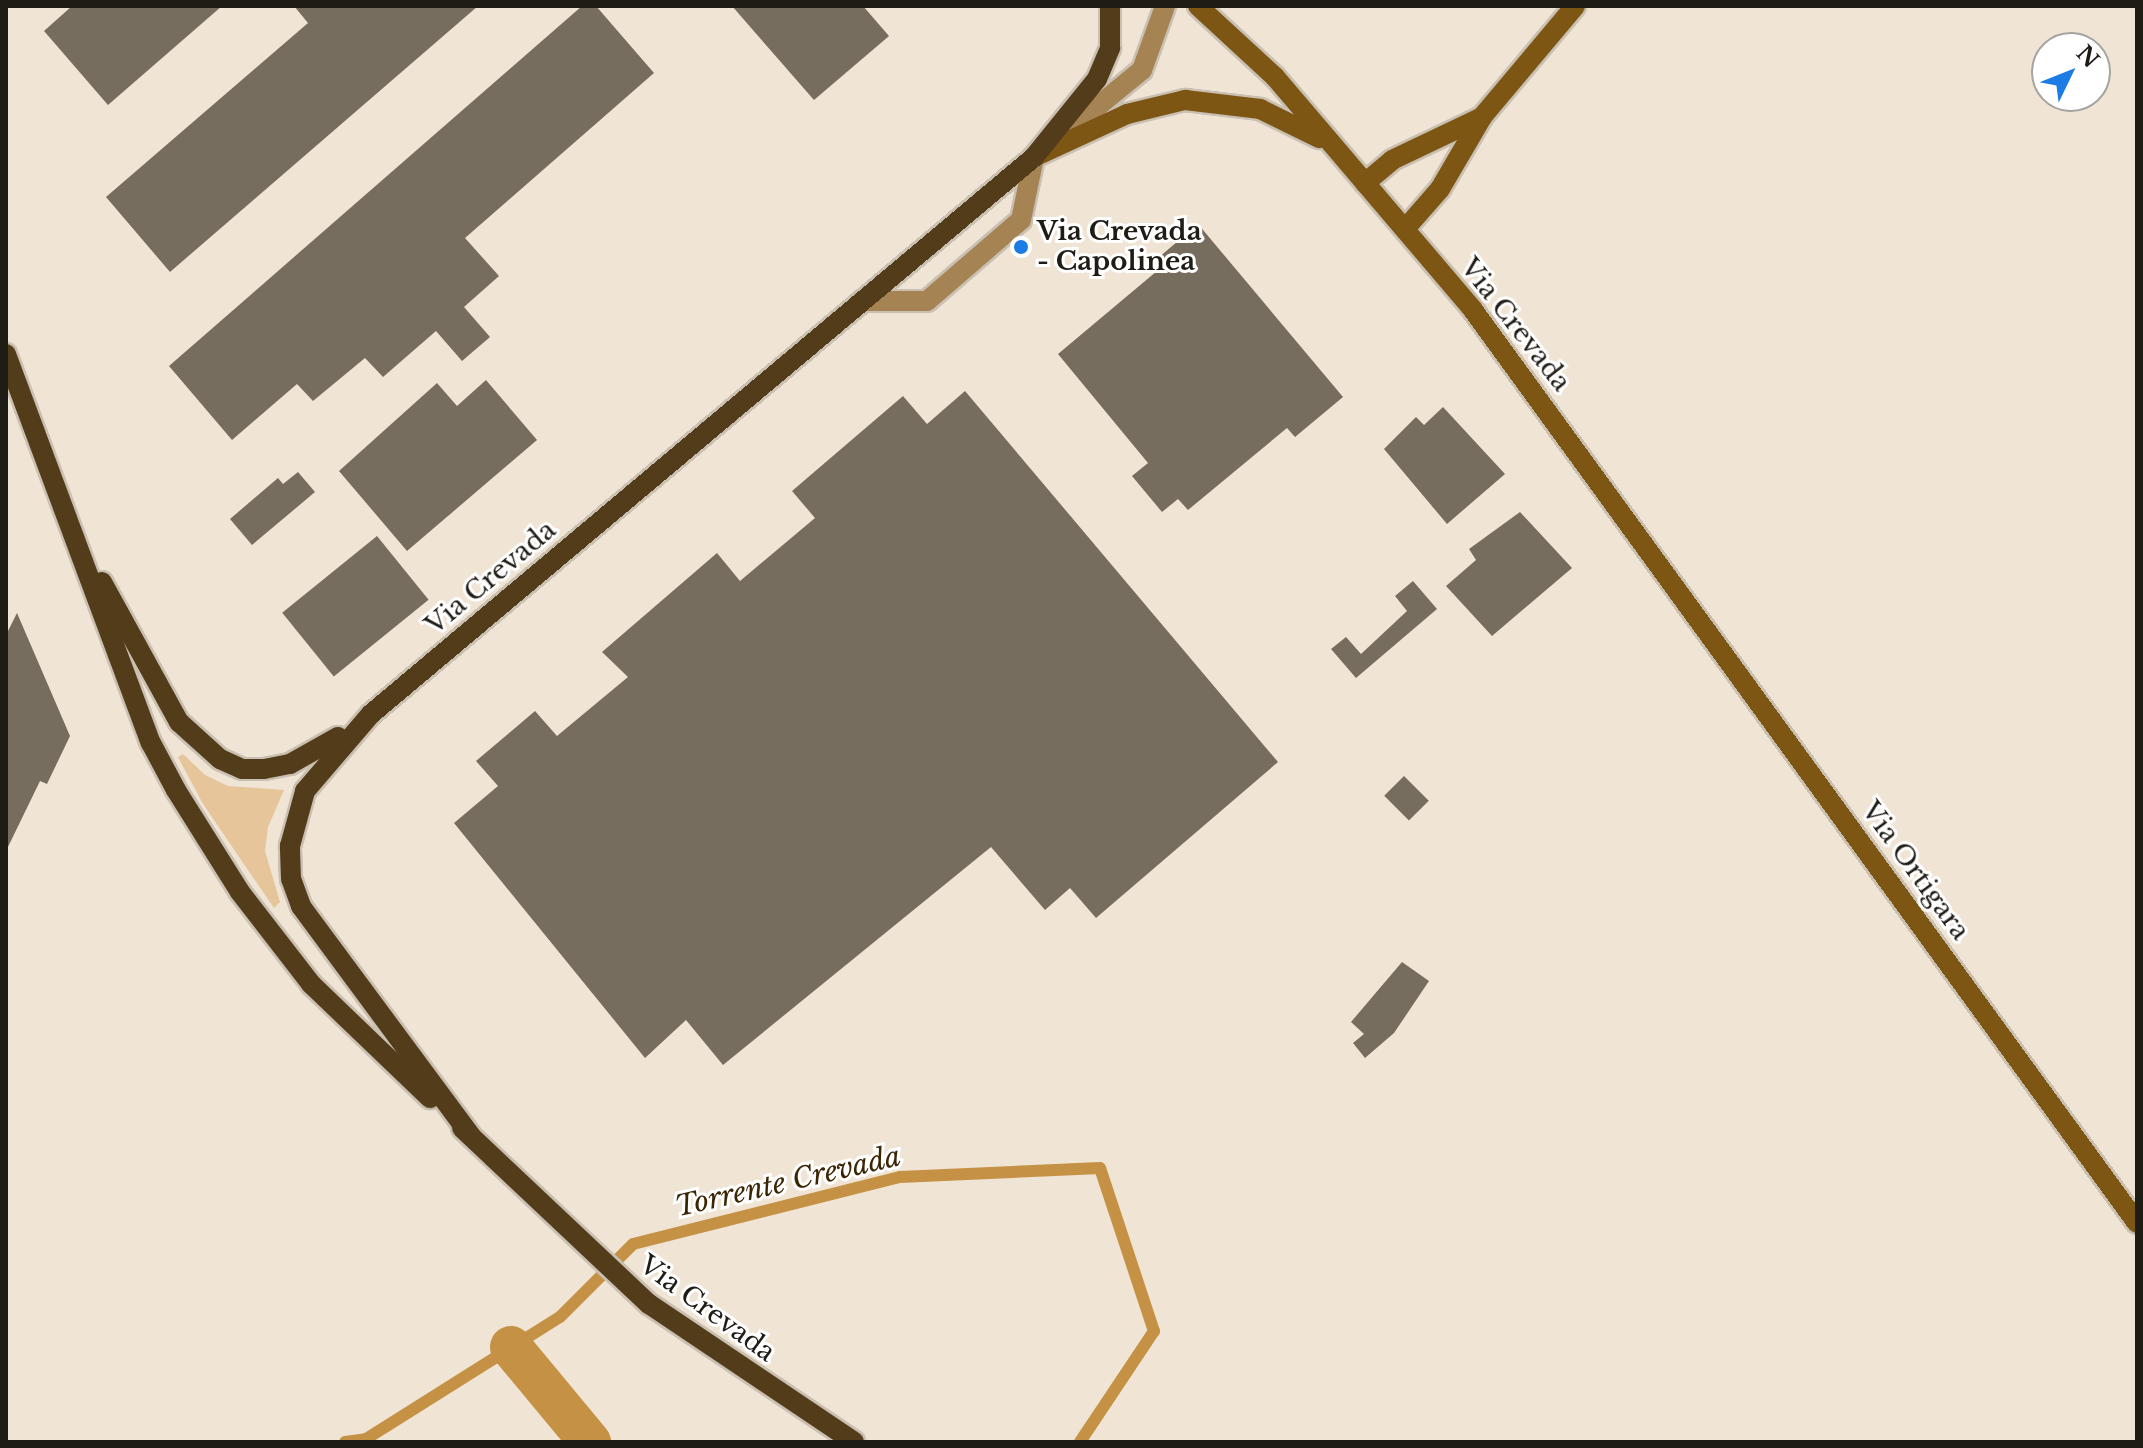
<!DOCTYPE html>
<style>
body{margin:0}
#map{position:relative;width:2143px;height:1448px;overflow:hidden;background:#f0e4d5;font-family:"Libre Baskerville",serif}
div>[style]{position:absolute}
.green>*{inset:0;background:#e5c599}
.stream>*{height:12px;margin:-6px;padding:0 6px;transform-origin:6px;border-radius:6px;background:#c59245}
.canal>*{height:42px;margin:-21px;padding:0 21px;transform-origin:21px;border-radius:21px;background:#c59245}
.building>*{inset:0;background:#776d5f;transform-origin:0 0}
.roads{filter:drop-shadow(2px 0 #cac0b2) drop-shadow(-2px 0 #cac0b2) drop-shadow(0 2px #cac0b2) drop-shadow(0 -2px #cac0b2)}
.lane>*{height:20px;margin:-10px;padding:0 10px;transform-origin:10px;border-radius:10px;background:#a68353}
.street>*{height:20px;margin:-10px;padding:0 10px;transform-origin:10px;border-radius:10px;background:#a68353}
.secondary>*{height:20px;margin:-10px;padding:0 10px;transform-origin:10px;border-radius:10px;background:#7d5613}
.primary>*{height:20px;margin:-10px;padding:0 10px;transform-origin:10px;border-radius:10px;background:#533c1a}
.dots>*{width:22px;height:22px;translate:-50% -50%;box-sizing:border-box;border:4px solid #fff;border-radius:50%}
span{translate:-50% -50%;white-space:nowrap;text-align:center;line-height:1.15;-webkit-text-stroke:6px #fff;paint-order:stroke}
.poi-label{font-size:26px;color:#1f1b15;font-weight:700}
.left{translate:0 -50%;text-align:left}
.street-label{font-size:26px;color:#1f1b15}
.water-label{font-size:28px;color:#3b2603;font-style:italic}
.frame{position:absolute;inset:0;border:8px solid #1f1b15;pointer-events:none}
.north{position:absolute;left:2031px;top:32px;width:80px;height:80px;box-sizing:border-box;background:#fff;border:2px solid #a5a4a1;border-radius:50%;rotate:47deg;font-size:22px;font-weight:700;line-height:32px;text-align:center;color:#1f1b15}
.north::after{content:'';display:block;margin:auto;width:28px;height:36px;background:#1d7be4;clip-path:polygon(50% 0,100% 100%,50% 72%,0 100%)}
</style>
<div id="map">
<div class="green">
<i style="clip-path:polygon(183px 754px,205px 775px,228px 786px,284px 790px,268px 827px,265px 851px,280px 902px,274px 908px,203px 804px,178px 757px)"></i>
</div>
<div class="stream">
<i style="left:345px;top:1442px;width:21px;rotate:-8deg"></i>
<i style="left:366px;top:1439px;width:229px;rotate:-32.2deg"></i>
<i style="left:560px;top:1317px;width:103px;rotate:-45deg"></i>
<i style="left:633px;top:1244px;width:275px;rotate:-14.1deg"></i>
<i style="left:900px;top:1177px;width:200px;rotate:-2.6deg"></i>
<i style="left:1100px;top:1168px;width:172px;rotate:71.7deg"></i>
<i style="left:1154px;top:1331px;width:133px;rotate:123.7deg"></i>
</div>
<div class="canal">
<i style="left:511px;top:1347px;width:124px;rotate:50.3deg"></i>
</div>
<div class="building">
<i style="clip-path:polygon(72px 6px,222px 6px,108px 105px,44px 31px)"></i>
<i style="clip-path:polygon(294px 6px,478px 6px,170px 272px,106px 197px,308px 23px)"></i>
<i style="clip-path:polygon(582px 6px,596px 6px,654px 73px,465px 238px,499px 276px,464px 307px,490px 337px,462px 361px,436px 331px,383px 377px,365px 358px,313px 401px,297px 384px,232px 440px,169px 366px)"></i>
<i style="clip-path:polygon(732px 6px,863px 6px,889px 36px,814px 100px)"></i>
<i style="clip-path:polygon(1198px 224px,1343px 397px,1295px 437px,1287px 428px,1188px 510px,1178px 499px,1162px 512px,1132px 476px,1148px 463px,1058px 354px,1157px 271px,1151px 264px)"></i>
<i style="clip-path:polygon(486px 380px,537px 440px,407px 551px,339px 471px,437px 383px,457px 406px)"></i>
<i style="clip-path:polygon(965px 391px,1278px 762px,1096px 918px,1070px 888px,1045px 910px,991px 847px,723px 1065px,686px 1020px,645px 1058px,454px 823px,498px 786px,476px 761px,535px 711px,557px 736px,628px 677px,602px 652px,717px 553px,740px 581px,815px 518px,792px 491px,903px 396px,927px 424px)"></i>
<i style="clip-path:polygon(1443px 407px,1505px 474px,1447px 524px,1384px 449px,1416px 417px,1424px 425px)"></i>
<i style="clip-path:polygon(298px 472px,315px 492px,252px 545px,230px 519px,278px 478px,283px 484px)"></i>
<i style="clip-path:polygon(1520px 512px,1572px 568px,1492px 636px,1446px 586px,1476px 560px,1469px 549px)"></i>
<i style="left:377px;top:536px;width:82px;height:122px;rotate:51deg"></i>
<i style="clip-path:polygon(1413px 581px,1437px 609px,1356px 678px,1331px 649px,1346px 637px,1361px 654px,1407px 611px,1395px 596px)"></i>
<i style="clip-path:polygon(17px 613px,70px 736px,47px 784px,40px 781px,6px 851px,6px 635px)"></i>
<i style="left:1404px;top:776px;width:35px;height:28px;rotate:45deg"></i>
<i style="clip-path:polygon(1402px 962px,1429px 981px,1394px 1033px,1365px 1058px,1353px 1043px,1364px 1034px,1351px 1022px)"></i>
</div>
<div class="roads">
<div class="lane">
<i style="left:862px;top:301px;width:65px"></i>
<i style="left:927px;top:301px;width:124px;rotate:-40.8deg"></i>
<i style="left:1021px;top:220px;width:64px;rotate:-78.3deg"></i>
</div>
<div class="street">
<i style="left:1053px;top:143px;width:115px;rotate:-39.4deg"></i>
<i style="left:1142px;top:70px;width:68px;rotate:-70.2deg"></i>
</div>
<div class="secondary">
<i style="left:1198px;top:6px;width:105px;rotate:42.7deg"></i>
<i style="left:1275px;top:77px;width:306px;rotate:49.6deg"></i>
<i style="left:1473px;top:310px;width:1129px;rotate:53.97deg"></i>
<i style="left:1034px;top:157px;width:102px;rotate:-24.8deg"></i>
<i style="left:1127px;top:114px;width:60px;rotate:-13.6deg"></i>
<i style="left:1185px;top:100px;width:76px;rotate:6.8deg"></i>
<i style="left:1260px;top:109px;width:66px;rotate:26.2deg"></i>
<i style="left:1365px;top:183px;width:35px;rotate:-40deg"></i>
<i style="left:1392px;top:160px;width:100px;rotate:-25.5deg"></i>
<i style="left:1405px;top:229px;width:53px;rotate:-48.8deg"></i>
<i style="left:1440px;top:189px;width:83px;rotate:-59.7deg"></i>
<i style="left:1482px;top:117px;width:145px;rotate:-50deg"></i>
</div>
<div class="primary">
<i style="left:6px;top:354px;width:415px;rotate:69.6deg"></i>
<i style="left:151px;top:743px;width:53px;rotate:62deg"></i>
<i style="left:176px;top:790px;width:120px;rotate:57.9deg"></i>
<i style="left:240px;top:892px;width:116px;rotate:52.3deg"></i>
<i style="left:311px;top:984px;width:165px;rotate:43.8deg"></i>
<i style="left:102px;top:582px;width:160px;rotate:61.2deg"></i>
<i style="left:179px;top:722px;width:55px;rotate:42.1deg"></i>
<i style="left:220px;top:759px;width:24px;rotate:24deg"></i>
<i style="left:242px;top:769px;width:22px"></i>
<i style="left:264px;top:769px;width:26px;rotate:-11deg"></i>
<i style="left:290px;top:764px;width:55px;rotate:-29.4deg"></i>
<i style="left:462px;top:1128px;width:257px;rotate:43.3deg"></i>
<i style="left:649px;top:1304px;width:247px;rotate:33.9deg"></i>
<i style="left:471px;top:1136px;width:286px;rotate:-126.5deg"></i>
<i style="left:301px;top:906px;width:29px;rotate:-110deg"></i>
<i style="left:291px;top:879px;width:33px;rotate:-92deg"></i>
<i style="left:290px;top:846px;width:57px;rotate:-74.7deg"></i>
<i style="left:305px;top:791px;width:101px;rotate:-49.4deg"></i>
<i style="left:371px;top:714px;width:866px;rotate:-40.03deg"></i>
<i style="left:1034px;top:157px;width:100px;rotate:-51.1deg"></i>
<i style="left:1097px;top:79px;width:34px;rotate:-67deg"></i>
<i style="left:1110px;top:48px;width:42px;rotate:-90deg"></i>
</div>
</div>
<div class="dots">
<i style="left:1021px;top:247px;background:#1d7be4"></i>
</div>
<div class="poi-label">
<span class="left" style="left:1037px;top:247px">Via Crevada<br>- Capolinea</span>
</div>
<div class="street-label">
<span style="left:1515px;top:325px;rotate:52deg">Via Crevada</span>
<span style="left:491px;top:578px;rotate:-40deg">Via Crevada</span>
<span style="left:1915px;top:871px;rotate:54deg">Via Ortigara</span>
<span style="left:707px;top:1309px;rotate:36deg">Via Crevada</span>
</div>
<div class="water-label">
<span style="left:788px;top:1182px;rotate:-13deg">Torrente Crevada</span>
</div>
<div class="frame"></div>
<div class="north">N</div>
</div>
